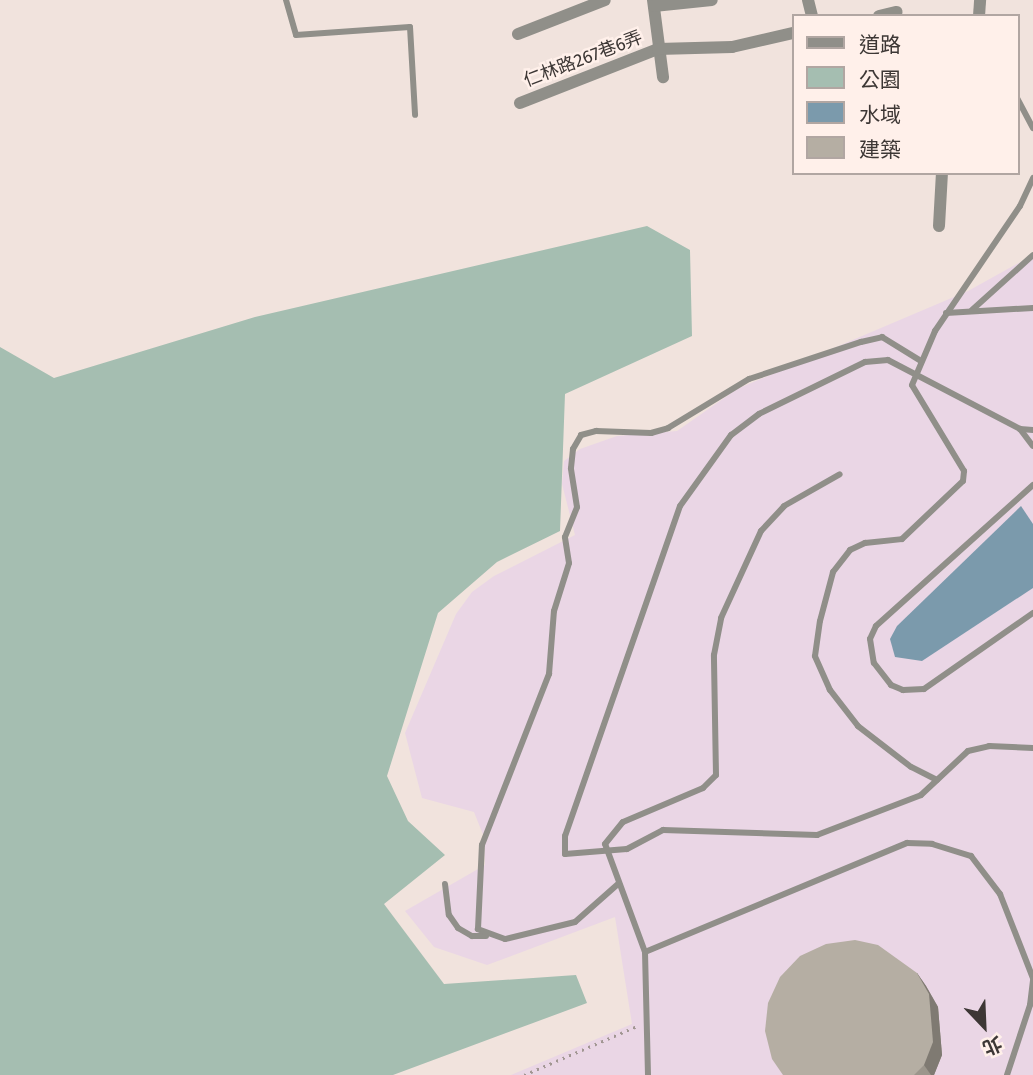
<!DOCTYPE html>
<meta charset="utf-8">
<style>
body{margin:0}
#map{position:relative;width:1033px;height:1075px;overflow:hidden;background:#f1e3dd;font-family:"Fira Sans","Noto Sans TC",sans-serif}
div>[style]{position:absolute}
.industrial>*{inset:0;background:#ead6e5}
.green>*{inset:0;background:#a5beb1}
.water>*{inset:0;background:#7b9aac}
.path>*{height:2.5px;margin-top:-1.25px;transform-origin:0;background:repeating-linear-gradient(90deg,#a19692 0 2px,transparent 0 7px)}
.service>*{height:6px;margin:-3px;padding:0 3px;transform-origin:3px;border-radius:3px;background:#908f89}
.minor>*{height:12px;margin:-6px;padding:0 6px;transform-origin:6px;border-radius:6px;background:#908f89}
.wall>*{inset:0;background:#9c968c}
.shaded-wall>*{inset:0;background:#7f7a72}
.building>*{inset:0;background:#b5aea3}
span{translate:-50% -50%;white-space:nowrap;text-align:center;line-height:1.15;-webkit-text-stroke:5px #fff0ea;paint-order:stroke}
.street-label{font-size:18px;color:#3d3735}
.legend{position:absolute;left:792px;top:14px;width:228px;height:161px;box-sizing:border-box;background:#fff0ea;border:2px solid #b1a6a2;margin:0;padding:9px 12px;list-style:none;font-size:21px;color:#3d3735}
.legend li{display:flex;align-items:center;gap:14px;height:35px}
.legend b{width:35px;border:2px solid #b1a6a2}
.north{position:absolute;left:949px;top:991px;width:70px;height:70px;-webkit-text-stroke:5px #fff0ea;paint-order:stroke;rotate:157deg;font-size:19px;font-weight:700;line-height:28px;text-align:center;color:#3d3735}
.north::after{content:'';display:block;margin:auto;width:24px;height:32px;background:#3d3735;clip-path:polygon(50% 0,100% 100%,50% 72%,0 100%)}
</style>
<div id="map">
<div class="industrial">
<i style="clip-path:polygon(1033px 255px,1033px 1075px,511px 1075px,632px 1024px,615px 917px,487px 965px,434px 947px,405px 911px,485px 865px,484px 837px,474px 812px,422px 798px,405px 733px,456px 614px,472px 592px,494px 576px,575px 535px,562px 484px,564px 461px,580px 449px,617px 436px,677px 431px,737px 389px,968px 291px)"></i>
</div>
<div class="green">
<i style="clip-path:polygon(647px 226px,690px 250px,692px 336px,565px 394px,560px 531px,497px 562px,438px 613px,387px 776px,408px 821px,445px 855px,384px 904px,444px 984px,576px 975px,587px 1003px,393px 1075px,0 1075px,0 347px,54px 378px,255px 317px)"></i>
</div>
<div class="water">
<i style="clip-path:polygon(1021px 506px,1033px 524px,1033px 588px,922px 661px,895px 657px,890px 639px,897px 626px)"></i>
</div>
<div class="path">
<i style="left:524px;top:1075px;width:123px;rotate:-23.4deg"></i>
</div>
<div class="service">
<i style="left:286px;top:0;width:36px;rotate:74deg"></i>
<i style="left:296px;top:35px;width:114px;rotate:-4deg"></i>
<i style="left:410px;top:27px;width:88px;rotate:86.7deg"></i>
<i style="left:1017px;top:98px;width:34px;rotate:62deg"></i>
<i style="left:972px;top:310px;width:82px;rotate:-42deg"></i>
<i style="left:946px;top:313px;width:87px;rotate:-3.3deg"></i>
<i style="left:1020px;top:429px;width:21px;rotate:53deg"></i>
<i style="left:1033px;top:430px;width:13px;rotate:-176deg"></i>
<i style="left:1020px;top:429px;width:149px;rotate:-152.4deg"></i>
<i style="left:888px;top:360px;width:23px;rotate:175deg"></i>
<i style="left:865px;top:362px;width:118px;rotate:153.9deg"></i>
<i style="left:759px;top:414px;width:35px;rotate:143deg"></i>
<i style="left:731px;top:435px;width:87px;rotate:125.7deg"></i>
<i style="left:680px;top:506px;width:349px;rotate:109.2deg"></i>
<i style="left:565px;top:836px;width:18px;rotate:90deg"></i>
<i style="left:565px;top:854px;width:62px;rotate:-4.6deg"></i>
<i style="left:627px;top:849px;width:41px;rotate:-27.8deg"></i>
<i style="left:663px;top:830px;width:154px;rotate:1.9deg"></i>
<i style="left:817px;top:835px;width:111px;rotate:-21deg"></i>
<i style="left:921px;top:795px;width:64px;rotate:-43.1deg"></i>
<i style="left:968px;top:751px;width:22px;rotate:-13deg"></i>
<i style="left:989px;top:746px;width:44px;rotate:2.6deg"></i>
<i style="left:1033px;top:485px;width:211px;rotate:138.1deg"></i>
<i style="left:876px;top:626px;width:14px;rotate:115deg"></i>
<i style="left:870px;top:639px;width:24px;rotate:81deg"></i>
<i style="left:874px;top:663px;width:28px;rotate:52deg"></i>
<i style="left:891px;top:685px;width:13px;rotate:23deg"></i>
<i style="left:903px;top:690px;width:21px;rotate:-3deg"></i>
<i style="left:924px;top:689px;width:133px;rotate:-34.9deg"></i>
<i style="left:937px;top:780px;width:29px;rotate:-153deg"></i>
<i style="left:911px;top:767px;width:67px;rotate:-142.3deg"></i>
<i style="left:858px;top:726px;width:46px;rotate:-127.9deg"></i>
<i style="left:830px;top:690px;width:37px;rotate:-114deg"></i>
<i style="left:815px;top:656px;width:35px;rotate:-82deg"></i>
<i style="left:820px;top:621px;width:51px;rotate:-75.1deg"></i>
<i style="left:833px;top:572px;width:28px;rotate:-52deg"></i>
<i style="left:850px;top:550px;width:17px;rotate:-25deg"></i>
<i style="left:865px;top:543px;width:37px;rotate:-6deg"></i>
<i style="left:902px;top:539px;width:84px;rotate:-43.6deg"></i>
<i style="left:963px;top:481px;width:10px;rotate:-84deg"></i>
<i style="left:964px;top:471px;width:100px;rotate:-121.2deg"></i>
<i style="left:912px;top:385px;width:59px;rotate:-66.9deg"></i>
<i style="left:935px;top:331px;width:151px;rotate:-55.8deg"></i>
<i style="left:1020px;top:206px;width:31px;rotate:-65deg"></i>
<i style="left:445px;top:884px;width:31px;rotate:83deg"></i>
<i style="left:449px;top:915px;width:16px;rotate:55deg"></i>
<i style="left:458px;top:928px;width:16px;rotate:30deg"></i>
<i style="left:472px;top:936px;width:14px"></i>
<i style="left:618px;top:884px;width:57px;rotate:138.5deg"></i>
<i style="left:575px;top:922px;width:72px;rotate:166.3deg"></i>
<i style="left:505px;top:939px;width:29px;rotate:-160deg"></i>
<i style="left:478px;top:929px;width:84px;rotate:-87.3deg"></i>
<i style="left:482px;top:845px;width:184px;rotate:-68.6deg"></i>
<i style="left:549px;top:674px;width:63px;rotate:-85.5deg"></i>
<i style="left:554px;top:611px;width:50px;rotate:-72.6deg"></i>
<i style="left:569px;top:563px;width:26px;rotate:-99deg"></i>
<i style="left:565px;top:537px;width:32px;rotate:-68deg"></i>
<i style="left:577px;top:507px;width:39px;rotate:-99deg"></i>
<i style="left:571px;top:468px;width:19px;rotate:-84deg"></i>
<i style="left:573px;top:449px;width:16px;rotate:-60deg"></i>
<i style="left:581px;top:435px;width:16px;rotate:-15deg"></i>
<i style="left:596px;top:431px;width:55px;rotate:2.1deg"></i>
<i style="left:651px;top:433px;width:18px;rotate:-16deg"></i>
<i style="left:668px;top:428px;width:95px;rotate:-31.2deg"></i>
<i style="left:749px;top:379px;width:118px;rotate:-18.3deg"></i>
<i style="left:861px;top:342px;width:22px;rotate:-13deg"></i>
<i style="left:882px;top:337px;width:46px;rotate:31.6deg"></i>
<i style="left:645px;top:952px;width:284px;rotate:-22.6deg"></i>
<i style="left:907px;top:843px;width:25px;rotate:2deg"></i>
<i style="left:932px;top:844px;width:41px;rotate:17.1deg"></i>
<i style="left:971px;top:856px;width:48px;rotate:52.7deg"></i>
<i style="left:1000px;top:894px;width:90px;rotate:68.6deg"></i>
<i style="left:648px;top:1075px;width:123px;rotate:-91.4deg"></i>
<i style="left:645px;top:952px;width:115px;rotate:-110.3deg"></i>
<i style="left:605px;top:844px;width:28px;rotate:-51deg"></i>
<i style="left:623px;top:822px;width:87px;rotate:-23deg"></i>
<i style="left:703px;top:788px;width:18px;rotate:-45deg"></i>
<i style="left:716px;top:775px;width:120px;rotate:-91deg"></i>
<i style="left:714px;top:655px;width:38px;rotate:-79deg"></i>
<i style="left:721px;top:618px;width:96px;rotate:-65.3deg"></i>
<i style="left:761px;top:531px;width:34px;rotate:-47deg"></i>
<i style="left:784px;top:506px;width:64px;rotate:-29.7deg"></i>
<i style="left:1007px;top:1075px;width:74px;rotate:-71.8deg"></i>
<i style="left:1030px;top:1005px;width:26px;rotate:-83deg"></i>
</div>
<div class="minor">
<i style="left:653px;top:0;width:78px;rotate:82.6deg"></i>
<i style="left:808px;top:0;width:16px;rotate:76deg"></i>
<i style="left:654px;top:6px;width:58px;rotate:-5.9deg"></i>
<i style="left:879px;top:16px;width:18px;rotate:-13deg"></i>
<i style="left:979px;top:16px;width:16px;rotate:-86deg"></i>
<i style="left:518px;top:34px;width:93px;rotate:-21.3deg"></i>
<i style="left:520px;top:103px;width:148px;rotate:-21.4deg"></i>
<i style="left:658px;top:49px;width:74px;rotate:-1.5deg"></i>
<i style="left:732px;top:47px;width:63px;rotate:-12.9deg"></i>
<i style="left:939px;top:226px;width:53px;rotate:-86.8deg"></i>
</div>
<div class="wall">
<i style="clip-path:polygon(917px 973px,926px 986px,938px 1007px,942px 1055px,934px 1075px,783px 1075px)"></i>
</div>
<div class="shaded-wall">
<i style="clip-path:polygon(917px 973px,926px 986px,938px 1007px,942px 1055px,934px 1075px,931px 1075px,924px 1065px)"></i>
</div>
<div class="building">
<i style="clip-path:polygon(855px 940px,878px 945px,917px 973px,929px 994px,933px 1042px,924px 1065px,914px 1075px,783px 1075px,772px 1059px,765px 1031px,768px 1003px,780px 977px,800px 956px,826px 944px)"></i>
</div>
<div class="street-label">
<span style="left:583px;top:59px;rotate:-21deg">仁林路267巷6弄</span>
</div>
<ul class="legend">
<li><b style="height:9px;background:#908f89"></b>道路</li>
<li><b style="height:19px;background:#a5beb1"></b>公園</li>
<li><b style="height:19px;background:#7b9aac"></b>水域</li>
<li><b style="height:19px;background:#b5aea3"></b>建築</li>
</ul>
<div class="north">北</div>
</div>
